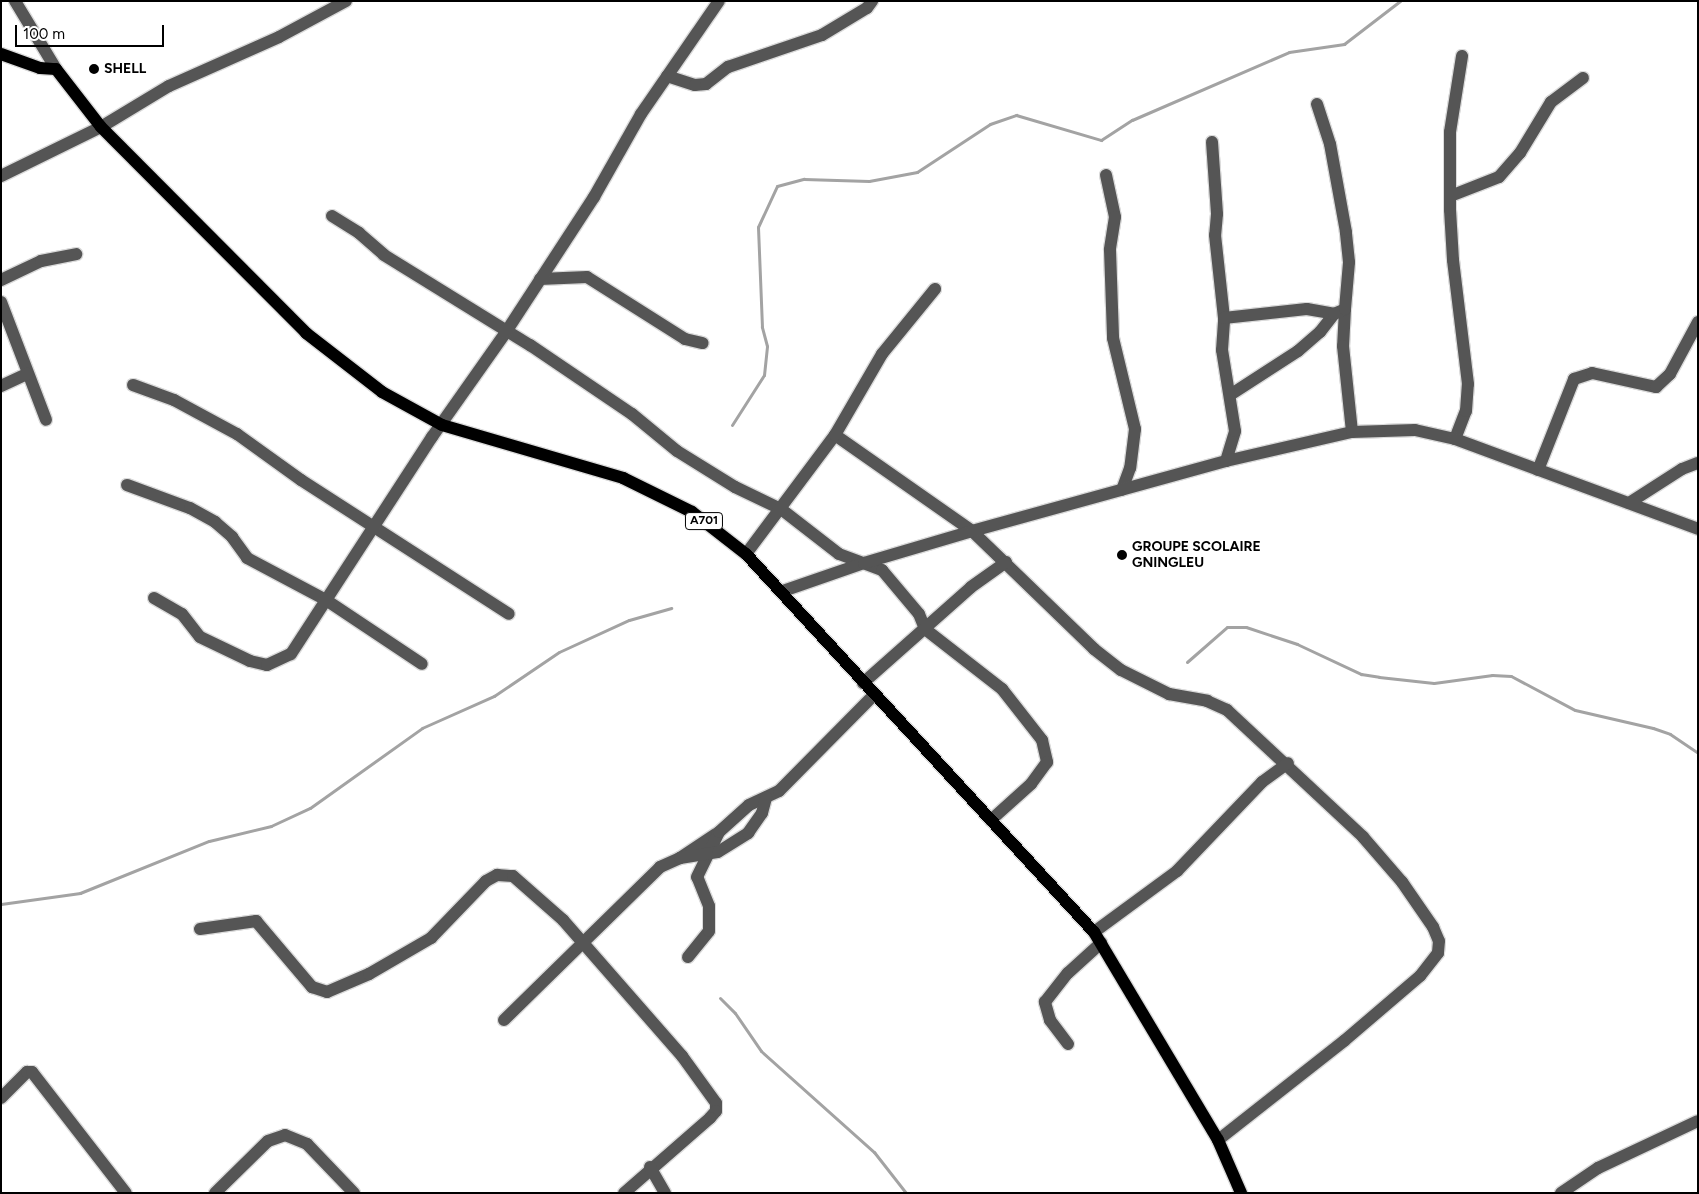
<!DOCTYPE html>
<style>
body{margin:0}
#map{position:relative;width:1699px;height:1194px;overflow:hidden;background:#fff;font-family:Figtree,sans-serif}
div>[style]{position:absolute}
.stream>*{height:3px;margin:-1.5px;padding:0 1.5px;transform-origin:1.5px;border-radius:1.5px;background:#a3a3a3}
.roads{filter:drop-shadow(1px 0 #dbdbdb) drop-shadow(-1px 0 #dbdbdb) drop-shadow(0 1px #dbdbdb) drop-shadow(0 -1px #dbdbdb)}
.minor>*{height:12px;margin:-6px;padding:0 6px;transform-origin:6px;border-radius:6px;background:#555}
.major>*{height:12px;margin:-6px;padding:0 6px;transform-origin:6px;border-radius:6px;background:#000}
.dots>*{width:14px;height:14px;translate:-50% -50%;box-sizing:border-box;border:2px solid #fff;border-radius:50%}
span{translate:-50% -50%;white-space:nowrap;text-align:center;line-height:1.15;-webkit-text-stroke:4px #fff;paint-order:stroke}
.shield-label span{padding:1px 4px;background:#fff;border:1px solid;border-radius:4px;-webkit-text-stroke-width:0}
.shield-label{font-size:12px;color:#000;font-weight:700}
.poi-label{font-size:14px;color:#000;font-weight:700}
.left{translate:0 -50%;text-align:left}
.frame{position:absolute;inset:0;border:2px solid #000;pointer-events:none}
.scale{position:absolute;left:15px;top:25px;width:149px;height:22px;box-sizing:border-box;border:2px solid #000;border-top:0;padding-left:6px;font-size:15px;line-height:18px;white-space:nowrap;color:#000;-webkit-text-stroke:4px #fff;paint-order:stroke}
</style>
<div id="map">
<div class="stream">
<i style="left:732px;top:425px;width:59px;rotate:-57.4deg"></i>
<i style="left:764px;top:375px;width:29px;rotate:-84deg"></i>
<i style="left:767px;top:346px;width:20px;rotate:-105deg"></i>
<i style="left:762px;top:327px;width:100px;rotate:-92.3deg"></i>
<i style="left:758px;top:227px;width:45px;rotate:-65.1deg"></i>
<i style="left:777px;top:186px;width:28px;rotate:-15deg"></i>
<i style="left:804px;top:179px;width:65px;rotate:1.8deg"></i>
<i style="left:869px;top:181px;width:49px;rotate:-10.6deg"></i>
<i style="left:917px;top:172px;width:87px;rotate:-33.3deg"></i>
<i style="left:990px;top:124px;width:28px;rotate:-19deg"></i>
<i style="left:1016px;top:115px;width:89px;rotate:16.4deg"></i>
<i style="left:1101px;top:140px;width:37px;rotate:-33deg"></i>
<i style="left:1132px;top:120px;width:171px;rotate:-23.4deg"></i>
<i style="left:1289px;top:52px;width:56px;rotate:-8.3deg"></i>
<i style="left:1344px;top:44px;width:71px;rotate:-37.5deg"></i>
<i style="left:1187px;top:662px;width:53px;rotate:-41.2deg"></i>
<i style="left:1227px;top:627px;width:19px"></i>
<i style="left:1246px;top:627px;width:54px;rotate:18.4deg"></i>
<i style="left:1297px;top:644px;width:71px;rotate:25.1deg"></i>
<i style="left:1361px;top:674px;width:18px;rotate:9deg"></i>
<i style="left:1379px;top:677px;width:55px;rotate:6.2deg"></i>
<i style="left:1434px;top:683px;width:59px;rotate:-7.9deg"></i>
<i style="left:1492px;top:675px;width:19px;rotate:3deg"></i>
<i style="left:1511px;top:676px;width:72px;rotate:28deg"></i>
<i style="left:1575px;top:710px;width:80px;rotate:13deg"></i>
<i style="left:1653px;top:728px;width:18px;rotate:19deg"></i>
<i style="left:1670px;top:734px;width:34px;rotate:34deg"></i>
<i style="left:1px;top:904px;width:80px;rotate:-7.9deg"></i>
<i style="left:80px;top:893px;width:139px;rotate:-22deg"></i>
<i style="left:209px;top:841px;width:64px;rotate:-13.6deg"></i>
<i style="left:271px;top:826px;width:43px;rotate:-24.8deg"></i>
<i style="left:310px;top:808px;width:138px;rotate:-35.5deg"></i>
<i style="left:422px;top:728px;width:79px;rotate:-24deg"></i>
<i style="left:494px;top:696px;width:78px;rotate:-34.1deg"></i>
<i style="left:559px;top:652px;width:77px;rotate:-24.6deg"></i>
<i style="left:629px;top:620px;width:44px;rotate:-15.9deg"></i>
<i style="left:720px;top:998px;width:21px;rotate:45deg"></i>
<i style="left:735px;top:1013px;width:46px;rotate:55.6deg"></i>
<i style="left:761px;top:1051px;width:152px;rotate:41.8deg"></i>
<i style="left:874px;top:1152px;width:52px;rotate:52deg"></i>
</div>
<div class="roads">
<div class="minor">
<i style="left:15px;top:1px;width:79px;rotate:58.9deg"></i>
<i style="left:667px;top:76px;width:29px;rotate:18deg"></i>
<i style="left:695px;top:85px;width:11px;rotate:-5deg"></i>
<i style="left:706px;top:84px;width:28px;rotate:-38deg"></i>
<i style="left:728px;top:67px;width:99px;rotate:-18.8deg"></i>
<i style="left:822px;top:35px;width:52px;rotate:-31deg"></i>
<i style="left:867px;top:8px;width:9px;rotate:-54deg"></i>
<i style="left:1212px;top:142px;width:72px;rotate:86deg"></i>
<i style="left:1217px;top:214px;width:21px;rotate:95deg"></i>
<i style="left:1215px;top:235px;width:83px;rotate:83.8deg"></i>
<i style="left:1106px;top:175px;width:43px;rotate:77.9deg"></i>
<i style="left:1115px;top:217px;width:33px;rotate:99deg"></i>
<i style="left:1110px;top:250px;width:88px;rotate:88deg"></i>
<i style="left:1113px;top:338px;width:94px;rotate:76.4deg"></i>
<i style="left:1135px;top:429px;width:39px;rotate:97deg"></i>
<i style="left:1130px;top:468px;width:23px;rotate:110deg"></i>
<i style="left:1px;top:176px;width:111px;rotate:-26.1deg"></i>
<i style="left:101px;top:127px;width:79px;rotate:-31.1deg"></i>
<i style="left:169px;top:86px;width:120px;rotate:-24deg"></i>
<i style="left:279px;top:37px;width:76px;rotate:-28.2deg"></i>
<i style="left:1453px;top:195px;width:49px;rotate:-21.4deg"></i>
<i style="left:1499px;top:177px;width:32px;rotate:-49deg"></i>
<i style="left:1520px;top:153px;width:60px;rotate:-58.7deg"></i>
<i style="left:1551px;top:102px;width:40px;rotate:-37deg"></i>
<i style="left:332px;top:216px;width:32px;rotate:32deg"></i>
<i style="left:359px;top:233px;width:33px;rotate:41deg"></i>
<i style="left:384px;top:255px;width:172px;rotate:31.7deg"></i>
<i style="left:530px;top:345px;width:123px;rotate:34.1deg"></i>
<i style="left:632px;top:414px;width:58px;rotate:39.4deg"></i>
<i style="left:677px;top:451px;width:68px;rotate:31.8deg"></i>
<i style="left:735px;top:487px;width:51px;rotate:25.6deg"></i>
<i style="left:781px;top:509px;width:73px;rotate:37.8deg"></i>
<i style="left:839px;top:554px;width:46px;rotate:20.4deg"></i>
<i style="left:882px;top:570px;width:57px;rotate:49.9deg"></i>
<i style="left:919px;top:614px;width:16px;rotate:68deg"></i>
<i style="left:925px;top:629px;width:98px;rotate:37.9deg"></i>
<i style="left:1002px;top:689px;width:65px;rotate:51.9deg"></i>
<i style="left:1042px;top:740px;width:23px;rotate:77deg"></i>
<i style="left:1047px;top:762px;width:27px;rotate:126deg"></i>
<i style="left:1031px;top:784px;width:54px;rotate:138deg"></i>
<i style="left:540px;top:279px;width:47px;rotate:-2.4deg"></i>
<i style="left:587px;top:277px;width:116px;rotate:32.3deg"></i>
<i style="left:685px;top:339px;width:18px;rotate:13deg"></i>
<i style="left:1px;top:280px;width:44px;rotate:-25.4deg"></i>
<i style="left:41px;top:261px;width:36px;rotate:-11deg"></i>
<i style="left:1px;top:302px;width:126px;rotate:69.1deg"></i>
<i style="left:1345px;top:309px;width:37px;rotate:93deg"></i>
<i style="left:1343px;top:346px;width:86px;rotate:84deg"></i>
<i style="left:133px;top:385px;width:44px;rotate:20.1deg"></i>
<i style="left:174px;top:400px;width:72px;rotate:28.4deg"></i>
<i style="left:237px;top:434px;width:79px;rotate:35.7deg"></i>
<i style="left:301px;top:480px;width:247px;rotate:32.8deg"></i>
<i style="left:1px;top:386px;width:29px;rotate:-25deg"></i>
<i style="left:1230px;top:395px;width:81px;rotate:-32.9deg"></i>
<i style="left:1298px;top:351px;width:29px;rotate:-41deg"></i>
<i style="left:1320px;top:332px;width:23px;rotate:-52deg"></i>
<i style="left:835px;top:435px;width:167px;rotate:35deg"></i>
<i style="left:972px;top:531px;width:170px;rotate:44deg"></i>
<i style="left:1094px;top:649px;width:34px;rotate:38deg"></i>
<i style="left:1121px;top:670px;width:54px;rotate:26.6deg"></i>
<i style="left:1169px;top:694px;width:39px;rotate:10deg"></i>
<i style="left:1207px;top:701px;width:22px;rotate:24deg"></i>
<i style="left:1227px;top:710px;width:186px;rotate:43deg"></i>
<i style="left:1363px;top:837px;width:60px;rotate:49.1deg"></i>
<i style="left:1402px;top:882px;width:55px;rotate:55.4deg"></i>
<i style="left:1433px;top:927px;width:15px;rotate:67deg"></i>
<i style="left:1439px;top:941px;width:12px;rotate:95deg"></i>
<i style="left:1438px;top:953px;width:29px;rotate:128deg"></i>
<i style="left:1420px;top:976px;width:100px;rotate:139.5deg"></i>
<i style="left:1344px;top:1041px;width:160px;rotate:141.8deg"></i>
<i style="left:1455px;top:439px;width:30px;rotate:-69deg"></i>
<i style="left:1466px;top:411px;width:27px;rotate:-86deg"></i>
<i style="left:1468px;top:384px;width:125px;rotate:-96.9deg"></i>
<i style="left:1453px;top:260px;width:50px;rotate:-93.4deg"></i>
<i style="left:1450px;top:210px;width:78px;rotate:-90deg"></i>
<i style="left:1450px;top:132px;width:77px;rotate:-81deg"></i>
<i style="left:1226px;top:461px;width:31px;rotate:-73deg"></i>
<i style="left:1235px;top:431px;width:82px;rotate:-99.1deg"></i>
<i style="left:1222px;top:350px;width:32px;rotate:-86deg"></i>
<i style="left:1224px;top:318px;width:83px;rotate:-6.2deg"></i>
<i style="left:1307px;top:309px;width:27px;rotate:10deg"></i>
<i style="left:1334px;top:314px;width:12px;rotate:-24deg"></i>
<i style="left:1345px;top:309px;width:47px;rotate:-85.1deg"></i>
<i style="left:1349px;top:262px;width:30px;rotate:-96deg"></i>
<i style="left:1346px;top:232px;width:89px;rotate:-100.3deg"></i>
<i style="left:1330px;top:144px;width:42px;rotate:-108deg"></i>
<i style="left:1538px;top:470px;width:98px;rotate:-68.4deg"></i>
<i style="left:1574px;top:379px;width:19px;rotate:-18deg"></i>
<i style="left:1592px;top:373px;width:66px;rotate:12.3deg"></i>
<i style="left:1656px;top:387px;width:19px;rotate:-43deg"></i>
<i style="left:1670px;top:374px;width:59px;rotate:-61.7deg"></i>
<i style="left:127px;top:485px;width:67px;rotate:20.1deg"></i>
<i style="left:190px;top:508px;width:29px;rotate:29deg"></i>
<i style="left:215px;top:522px;width:23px;rotate:41deg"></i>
<i style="left:232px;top:537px;width:26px;rotate:54deg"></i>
<i style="left:247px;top:558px;width:89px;rotate:28deg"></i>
<i style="left:326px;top:600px;width:115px;rotate:33.7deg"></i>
<i style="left:1629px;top:503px;width:63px;rotate:-32.7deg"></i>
<i style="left:1682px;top:469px;width:17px;rotate:-21deg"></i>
<i style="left:746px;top:554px;width:149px;rotate:-53.2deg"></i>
<i style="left:835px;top:435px;width:94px;rotate:-59.9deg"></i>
<i style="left:882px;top:354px;width:84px;rotate:-50.8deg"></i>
<i style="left:783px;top:591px;width:86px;rotate:-19.1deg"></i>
<i style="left:864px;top:563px;width:113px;rotate:-16.5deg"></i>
<i style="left:972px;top:531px;width:263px;rotate:-15.4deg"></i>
<i style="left:1226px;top:461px;width:129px;rotate:-13deg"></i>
<i style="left:1352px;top:432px;width:63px;rotate:-1.8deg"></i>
<i style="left:1415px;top:430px;width:41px;rotate:12.7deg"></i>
<i style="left:1455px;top:439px;width:259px;rotate:20.3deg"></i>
<i style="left:154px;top:598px;width:32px;rotate:30deg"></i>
<i style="left:182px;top:614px;width:29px;rotate:52deg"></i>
<i style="left:200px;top:637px;width:55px;rotate:25.6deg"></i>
<i style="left:250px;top:661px;width:17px;rotate:13deg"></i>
<i style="left:267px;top:665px;width:26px;rotate:-25deg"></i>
<i style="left:291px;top:654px;width:259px;rotate:-57deg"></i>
<i style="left:432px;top:437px;width:128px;rotate:-54.8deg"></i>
<i style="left:506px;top:332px;width:161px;rotate:-56.9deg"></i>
<i style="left:594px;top:197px;width:95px;rotate:-60.5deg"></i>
<i style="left:641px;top:114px;width:137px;rotate:-55.4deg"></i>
<i style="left:863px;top:683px;width:144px;rotate:-41.6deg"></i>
<i style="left:971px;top:587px;width:43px;rotate:-35.5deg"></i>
<i style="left:680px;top:858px;width:43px;rotate:-33.7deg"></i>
<i style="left:200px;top:929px;width:57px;rotate:-8.1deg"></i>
<i style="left:256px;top:921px;width:87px;rotate:49.7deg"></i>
<i style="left:312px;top:987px;width:16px;rotate:18deg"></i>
<i style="left:327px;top:992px;width:46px;rotate:-23.2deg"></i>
<i style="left:369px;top:974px;width:72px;rotate:-30.1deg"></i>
<i style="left:431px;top:938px;width:79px;rotate:-46deg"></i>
<i style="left:486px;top:881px;width:13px;rotate:-29deg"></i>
<i style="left:497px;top:875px;width:16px;rotate:4deg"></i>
<i style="left:513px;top:876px;width:67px;rotate:41.3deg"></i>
<i style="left:563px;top:920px;width:181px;rotate:48.8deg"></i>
<i style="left:682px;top:1056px;width:58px;rotate:54.1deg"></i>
<i style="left:716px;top:1103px;width:8px;rotate:90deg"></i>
<i style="left:716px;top:1111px;width:9px;rotate:131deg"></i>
<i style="left:710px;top:1118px;width:114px;rotate:138.9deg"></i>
<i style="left:1094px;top:932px;width:103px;rotate:-36.3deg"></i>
<i style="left:1177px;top:871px;width:123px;rotate:-46.3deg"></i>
<i style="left:1262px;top:782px;width:32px;rotate:-36deg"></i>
<i style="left:688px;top:957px;width:33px;rotate:-51deg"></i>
<i style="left:709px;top:931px;width:25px;rotate:-90deg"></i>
<i style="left:709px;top:906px;width:31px;rotate:-112deg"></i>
<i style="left:697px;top:877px;width:50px;rotate:-63.9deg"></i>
<i style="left:719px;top:832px;width:40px;rotate:-42deg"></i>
<i style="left:749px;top:805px;width:33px;rotate:-25deg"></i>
<i style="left:779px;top:791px;width:136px;rotate:-45.3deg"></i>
<i style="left:504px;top:1020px;width:219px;rotate:-44.4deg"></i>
<i style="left:660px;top:867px;width:22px;rotate:-24deg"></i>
<i style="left:680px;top:858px;width:38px;rotate:-9deg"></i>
<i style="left:718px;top:852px;width:36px;rotate:-32deg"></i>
<i style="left:748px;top:833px;width:24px;rotate:-55deg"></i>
<i style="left:762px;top:813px;width:16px;rotate:-75deg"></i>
<i style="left:1068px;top:1044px;width:30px;rotate:-127deg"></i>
<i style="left:1050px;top:1020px;width:19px;rotate:-106deg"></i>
<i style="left:1045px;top:1002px;width:37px;rotate:-52deg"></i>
<i style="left:1068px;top:973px;width:45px;rotate:-42.3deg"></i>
<i style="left:1px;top:1098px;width:37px;rotate:-45deg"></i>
<i style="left:27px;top:1072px;width:5px"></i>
<i style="left:32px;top:1072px;width:153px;rotate:52.2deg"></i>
<i style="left:650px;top:1167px;width:30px;rotate:60deg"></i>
<i style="left:215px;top:1193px;width:74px;rotate:-44.5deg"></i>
<i style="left:268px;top:1141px;width:18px;rotate:-19deg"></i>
<i style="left:285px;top:1135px;width:24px;rotate:22deg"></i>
<i style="left:307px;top:1144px;width:68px;rotate:46.2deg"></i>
<i style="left:1561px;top:1193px;width:45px;rotate:-34deg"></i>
<i style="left:1598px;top:1168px;width:110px;rotate:-25.2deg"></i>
</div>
<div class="major">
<i style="left:1px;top:54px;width:41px;rotate:19.7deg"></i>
<i style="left:40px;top:68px;width:16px;rotate:4deg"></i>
<i style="left:56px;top:69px;width:73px;rotate:52.2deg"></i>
<i style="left:101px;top:127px;width:291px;rotate:45.1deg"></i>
<i style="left:306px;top:333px;width:96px;rotate:37.8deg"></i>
<i style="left:382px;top:392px;width:68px;rotate:28.8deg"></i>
<i style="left:442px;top:425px;width:189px;rotate:16.3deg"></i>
<i style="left:623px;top:478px;width:77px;rotate:26.2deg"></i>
<i style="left:692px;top:512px;width:68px;rotate:37.9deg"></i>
<i style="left:746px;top:554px;width:514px;rotate:47.37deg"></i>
<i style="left:1094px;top:932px;width:242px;rotate:59.2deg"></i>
<i style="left:1218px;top:1140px;width:58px;rotate:66.5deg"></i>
</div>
</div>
<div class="dots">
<i style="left:94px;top:69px;background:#000"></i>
<i style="left:1122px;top:555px;background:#000"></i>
</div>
<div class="shield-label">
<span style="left:704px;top:521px">A701</span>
</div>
<div class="poi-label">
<span class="left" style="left:104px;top:69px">SHELL</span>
<span class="left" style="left:1132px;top:555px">GROUPE SCOLAIRE<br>GNINGLEU</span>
</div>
<div class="frame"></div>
<div class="scale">100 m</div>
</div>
